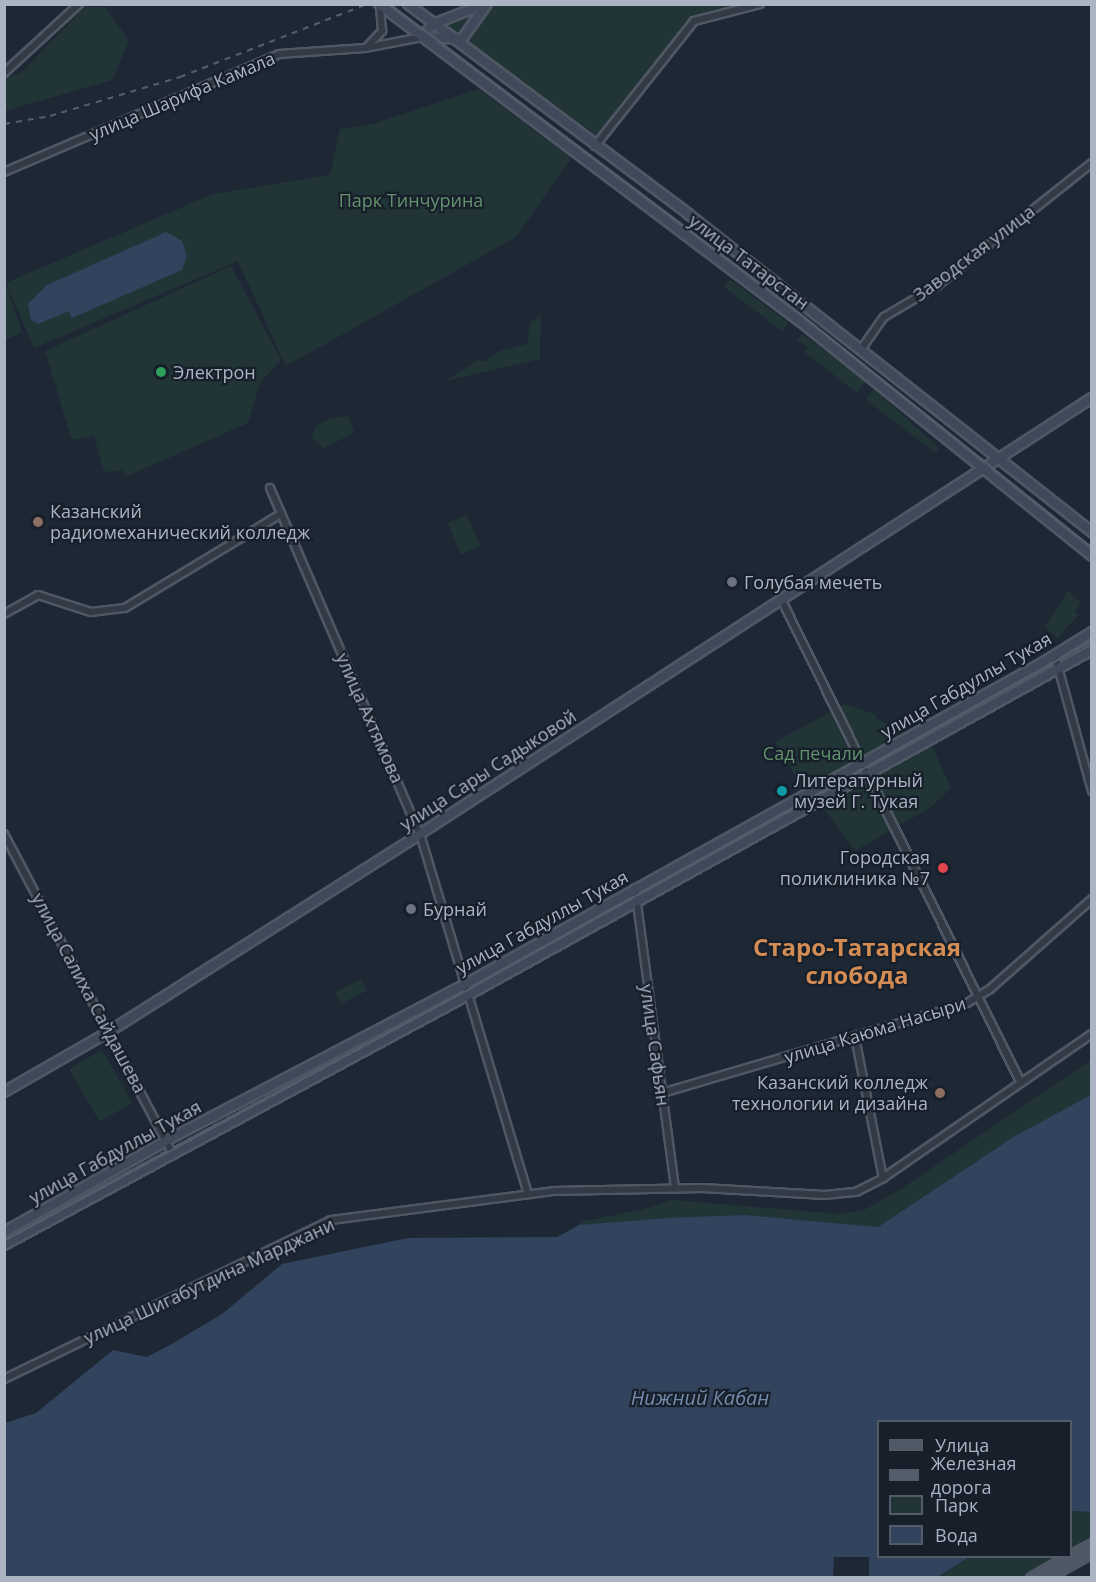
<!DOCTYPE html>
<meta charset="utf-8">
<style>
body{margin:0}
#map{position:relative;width:1096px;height:1582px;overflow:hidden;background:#1e2835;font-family:"Open Sans",sans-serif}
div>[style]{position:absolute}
.green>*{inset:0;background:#213537;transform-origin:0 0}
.water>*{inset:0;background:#31435d}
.roads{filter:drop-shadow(2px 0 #4f5764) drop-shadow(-2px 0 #4f5764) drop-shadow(0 2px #4f5764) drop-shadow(0 -2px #4f5764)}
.street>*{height:6px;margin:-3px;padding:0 3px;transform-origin:3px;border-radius:3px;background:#313a45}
.secondary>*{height:8px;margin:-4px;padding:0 4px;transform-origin:4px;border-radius:4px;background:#3f4959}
.primary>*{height:9px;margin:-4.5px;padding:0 4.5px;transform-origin:4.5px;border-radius:4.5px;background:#4f5966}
.tram>*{height:1.5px;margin:-0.75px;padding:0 0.75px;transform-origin:0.75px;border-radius:0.75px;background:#535e6d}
.rail>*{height:2px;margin-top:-1px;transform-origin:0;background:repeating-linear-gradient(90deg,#535e6d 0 6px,transparent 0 12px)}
.dots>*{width:16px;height:16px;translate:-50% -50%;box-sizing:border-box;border:3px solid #171f2a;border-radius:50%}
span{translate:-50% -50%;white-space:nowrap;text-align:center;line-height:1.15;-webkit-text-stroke:4.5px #171f2a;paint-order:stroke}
.street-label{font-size:18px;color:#abb4c3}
.park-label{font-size:18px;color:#63936e}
.poi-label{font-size:18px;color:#abb4c3}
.left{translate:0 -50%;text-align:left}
.right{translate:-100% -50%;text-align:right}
.water-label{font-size:20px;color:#738cac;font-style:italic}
.district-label{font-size:24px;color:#d48c55;font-weight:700}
.frame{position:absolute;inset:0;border:6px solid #abb4c3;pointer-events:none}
.legend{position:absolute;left:877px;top:1420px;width:195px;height:138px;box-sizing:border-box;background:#171f2a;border:2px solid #525b67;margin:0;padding:8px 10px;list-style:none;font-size:18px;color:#abb4c3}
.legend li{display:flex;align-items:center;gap:12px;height:30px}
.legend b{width:30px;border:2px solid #525b67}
</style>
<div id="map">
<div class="green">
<i style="clip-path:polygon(496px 5px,743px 5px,691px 18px,597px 136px,442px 24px)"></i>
<i style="clip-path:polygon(85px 7px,105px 7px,129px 41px,112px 80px,5px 111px,5px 77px,21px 73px)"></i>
<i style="clip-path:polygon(479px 89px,571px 158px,516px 237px,286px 366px,238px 261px,34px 348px,6px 283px,213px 194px,330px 175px,340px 129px,373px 124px)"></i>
<i style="clip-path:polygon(231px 266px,281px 360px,260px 383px,248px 423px,127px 476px,121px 470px,104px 472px,94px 436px,72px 440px,45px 351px)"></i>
<i style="left:730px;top:279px;width:73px;height:10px;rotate:37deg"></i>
<i style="clip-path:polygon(5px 281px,22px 332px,5px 340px,4px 340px)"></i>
<i style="clip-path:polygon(541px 315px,540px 359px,445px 381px,478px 360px,484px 362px,500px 351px,527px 344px,530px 322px)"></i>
<i style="clip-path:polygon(802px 334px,866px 381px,857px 393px,804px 352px,808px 347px,797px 340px)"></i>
<i style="clip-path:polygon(874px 389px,939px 448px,936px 453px,866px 400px)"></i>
<i style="clip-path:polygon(349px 416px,354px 433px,324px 448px,311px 438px,316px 426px,328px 419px)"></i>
<i style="left:467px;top:515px;width:34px;height:21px;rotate:67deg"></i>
<i style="clip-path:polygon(1068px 591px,1080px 602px,1075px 612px,1079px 615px,1057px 638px,1045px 627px)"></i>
<i style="clip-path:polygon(845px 704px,874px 714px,877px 719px,932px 746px,951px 788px,931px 807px,855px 851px,807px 785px,802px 788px,775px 742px)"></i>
<i style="left:361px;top:979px;width:13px;height:29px;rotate:63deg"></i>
<i style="left:102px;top:1050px;width:61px;height:38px;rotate:60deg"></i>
<i style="clip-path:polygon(1091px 1060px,1091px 1096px,1015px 1136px,878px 1227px,745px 1215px,579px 1225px,583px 1221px,641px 1210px,672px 1200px,839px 1214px,864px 1210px,904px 1187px)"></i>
<i style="clip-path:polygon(1071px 1511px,1091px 1512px,1091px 1538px,1071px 1550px)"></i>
<i style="clip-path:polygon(969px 1557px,1060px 1557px,1025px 1577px,938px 1578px)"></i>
</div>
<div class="water">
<i style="clip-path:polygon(166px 232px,182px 241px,187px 256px,182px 270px,72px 318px,69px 311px,38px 324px,31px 320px,28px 304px,47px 285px)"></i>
<i style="clip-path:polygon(1091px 1095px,1091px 1512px,1071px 1511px,1070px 1422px,878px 1422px,878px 1556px,969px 1557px,938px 1577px,869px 1577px,869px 1557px,834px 1557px,833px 1578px,5px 1577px,5px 1423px,36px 1413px,113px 1350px,147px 1357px,170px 1345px,222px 1314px,282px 1264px,408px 1238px,557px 1237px,579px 1225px,668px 1218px,745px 1215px,878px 1227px,1015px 1136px)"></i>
</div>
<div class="roads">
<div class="street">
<i style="left:368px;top:46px;width:21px;rotate:-47deg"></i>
<i style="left:382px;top:31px;width:25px;rotate:-95deg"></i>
<i style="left:4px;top:73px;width:102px;rotate:-42.6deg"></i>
<i style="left:595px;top:146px;width:159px;rotate:-51.6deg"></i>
<i style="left:694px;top:21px;width:68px;rotate:-14.4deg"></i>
<i style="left:4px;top:172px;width:299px;rotate:-23.2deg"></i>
<i style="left:279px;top:54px;width:86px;rotate:-4deg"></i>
<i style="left:365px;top:48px;width:58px;rotate:-10.9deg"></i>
<i style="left:862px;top:348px;width:38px;rotate:-55deg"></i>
<i style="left:884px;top:317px;width:63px;rotate:-30.7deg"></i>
<i style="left:938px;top:285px;width:196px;rotate:-38.4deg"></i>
<i style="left:270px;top:488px;width:377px;rotate:66.6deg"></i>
<i style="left:420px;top:834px;width:376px;rotate:73.3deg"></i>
<i style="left:781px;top:599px;width:538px;rotate:63.63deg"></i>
<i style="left:4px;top:614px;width:39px;rotate:-29deg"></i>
<i style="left:38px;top:595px;width:56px;rotate:17.8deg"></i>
<i style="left:91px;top:612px;width:34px;rotate:-7deg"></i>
<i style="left:125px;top:608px;width:182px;rotate:-31.1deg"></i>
<i style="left:1055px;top:656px;width:140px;rotate:74.7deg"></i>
<i style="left:4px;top:834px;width:360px;rotate:62.2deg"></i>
<i style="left:635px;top:888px;width:303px;rotate:82.4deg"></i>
<i style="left:855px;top:1037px;width:144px;rotate:78.8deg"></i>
<i style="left:662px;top:1093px;width:318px;rotate:-16.4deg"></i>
<i style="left:967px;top:1003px;width:27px;rotate:-31deg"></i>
<i style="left:990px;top:989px;width:136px;rotate:-41.4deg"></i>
<i style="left:4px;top:1379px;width:364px;rotate:-25.9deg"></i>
<i style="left:331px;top:1220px;width:224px;rotate:-7.4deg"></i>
<i style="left:553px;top:1191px;width:149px;rotate:-1.2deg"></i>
<i style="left:702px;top:1188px;width:123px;rotate:3.3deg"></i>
<i style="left:825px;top:1195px;width:31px;rotate:-6deg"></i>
<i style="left:856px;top:1192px;width:30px;rotate:-27deg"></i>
<i style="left:883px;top:1178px;width:254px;rotate:-34.6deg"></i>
</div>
<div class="secondary">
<i style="left:379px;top:4px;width:528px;rotate:37deg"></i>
<i style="left:801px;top:322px;width:373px;rotate:38.8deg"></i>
<i style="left:408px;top:4px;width:349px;rotate:36.8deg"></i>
<i style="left:687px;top:213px;width:516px;rotate:38.23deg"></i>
<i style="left:422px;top:37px;width:40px;rotate:2.9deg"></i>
<i style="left:462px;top:39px;width:43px;rotate:-54.5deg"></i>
<i style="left:422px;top:37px;width:17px;rotate:-50deg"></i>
<i style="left:433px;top:24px;width:56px;rotate:-21deg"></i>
<i style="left:4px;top:1092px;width:122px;rotate:-29.9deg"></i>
<i style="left:110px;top:1031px;width:367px;rotate:-32.4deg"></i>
<i style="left:420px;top:834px;width:801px;rotate:-32.98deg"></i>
<i style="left:4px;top:1232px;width:198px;rotate:-29.3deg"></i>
<i style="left:177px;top:1135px;width:324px;rotate:-27.6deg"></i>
<i style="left:464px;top:985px;width:662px;rotate:-29.12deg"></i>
<i style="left:1042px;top:663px;width:59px;rotate:-31.8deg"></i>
<i style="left:4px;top:1245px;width:527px;rotate:-28.32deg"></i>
<i style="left:468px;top:995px;width:713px;rotate:-28.94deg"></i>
</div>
<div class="primary">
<i style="left:1070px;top:1556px;width:25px;rotate:-29deg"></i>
<i style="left:1031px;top:1578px;width:44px;rotate:-30.1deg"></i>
<i style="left:1045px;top:1578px;width:54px;rotate:-29deg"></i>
</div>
</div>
<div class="tram">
<i style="left:390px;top:4px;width:503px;rotate:37.01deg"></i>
<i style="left:792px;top:307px;width:384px;rotate:38.7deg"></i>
<i style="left:4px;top:1241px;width:525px;rotate:-28.42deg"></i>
<i style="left:466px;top:991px;width:717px;rotate:-29.21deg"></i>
</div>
<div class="rail">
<i style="left:4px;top:124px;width:47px;rotate:-9.9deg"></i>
<i style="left:50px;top:116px;width:136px;rotate:-16.7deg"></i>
<i style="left:180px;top:77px;width:201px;rotate:-21.3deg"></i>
</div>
<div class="dots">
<i style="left:161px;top:372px;background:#2e9e5b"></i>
<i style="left:38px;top:522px;background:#8d6e63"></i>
<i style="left:732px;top:582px;background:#6b7280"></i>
<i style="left:782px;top:791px;background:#0f9aa8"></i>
<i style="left:943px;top:868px;background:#e0444e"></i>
<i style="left:411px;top:909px;background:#6b7280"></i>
<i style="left:940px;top:1093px;background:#8d6e63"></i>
</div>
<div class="street-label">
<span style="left:182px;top:96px;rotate:-23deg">улица Шарифа Камала</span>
<span style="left:974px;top:253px;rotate:-37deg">Заводская улица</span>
<span style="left:749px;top:262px;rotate:37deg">улица Татарстан</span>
<span style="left:966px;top:685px;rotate:-30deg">улица Габдуллы Тукая</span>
<span style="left:370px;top:718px;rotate:66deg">улица Ахтямова</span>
<span style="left:488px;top:770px;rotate:-33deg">улица Сары Садыковой</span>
<span style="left:542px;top:922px;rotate:-29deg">улица Габдуллы Тукая</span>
<span style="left:89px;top:993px;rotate:62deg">улица Салиха Сайдашева</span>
<span style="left:875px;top:1030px;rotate:-17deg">улица Каюма Насыри</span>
<span style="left:655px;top:1045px;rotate:82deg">улица Сафьян</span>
<span style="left:115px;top:1152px;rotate:-29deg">улица Габдуллы Тукая</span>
<span style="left:209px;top:1281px;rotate:-25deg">улица Шигабутдина Марджани</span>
</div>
<div class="park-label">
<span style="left:411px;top:200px">Парк Тинчурина</span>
<span style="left:813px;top:753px">Сад печали</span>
</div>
<div class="poi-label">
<span class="left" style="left:173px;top:372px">Электрон</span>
<span class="left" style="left:50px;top:522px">Казанский<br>радиомеханический колледж</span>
<span class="left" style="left:744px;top:582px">Голубая мечеть</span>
<span class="left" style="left:794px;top:791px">Литературный<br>музей Г. Тукая</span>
<span class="right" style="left:930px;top:868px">Городская<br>поликлиника №7</span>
<span class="left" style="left:423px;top:909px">Бурнай</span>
<span class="right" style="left:928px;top:1093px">Казанский колледж<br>технологии и дизайна</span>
</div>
<div class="water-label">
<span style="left:700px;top:1397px">Нижний Кабан</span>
</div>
<div class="district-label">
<span style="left:857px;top:961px">Старо-Татарская<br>слобода</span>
</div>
<div class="frame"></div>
<ul class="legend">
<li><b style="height:8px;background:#4f5966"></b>Улица</li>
<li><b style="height:8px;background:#535e6d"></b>Железная дорога</li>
<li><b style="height:16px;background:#213537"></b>Парк</li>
<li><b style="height:16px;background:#31435d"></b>Вода</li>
</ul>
</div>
